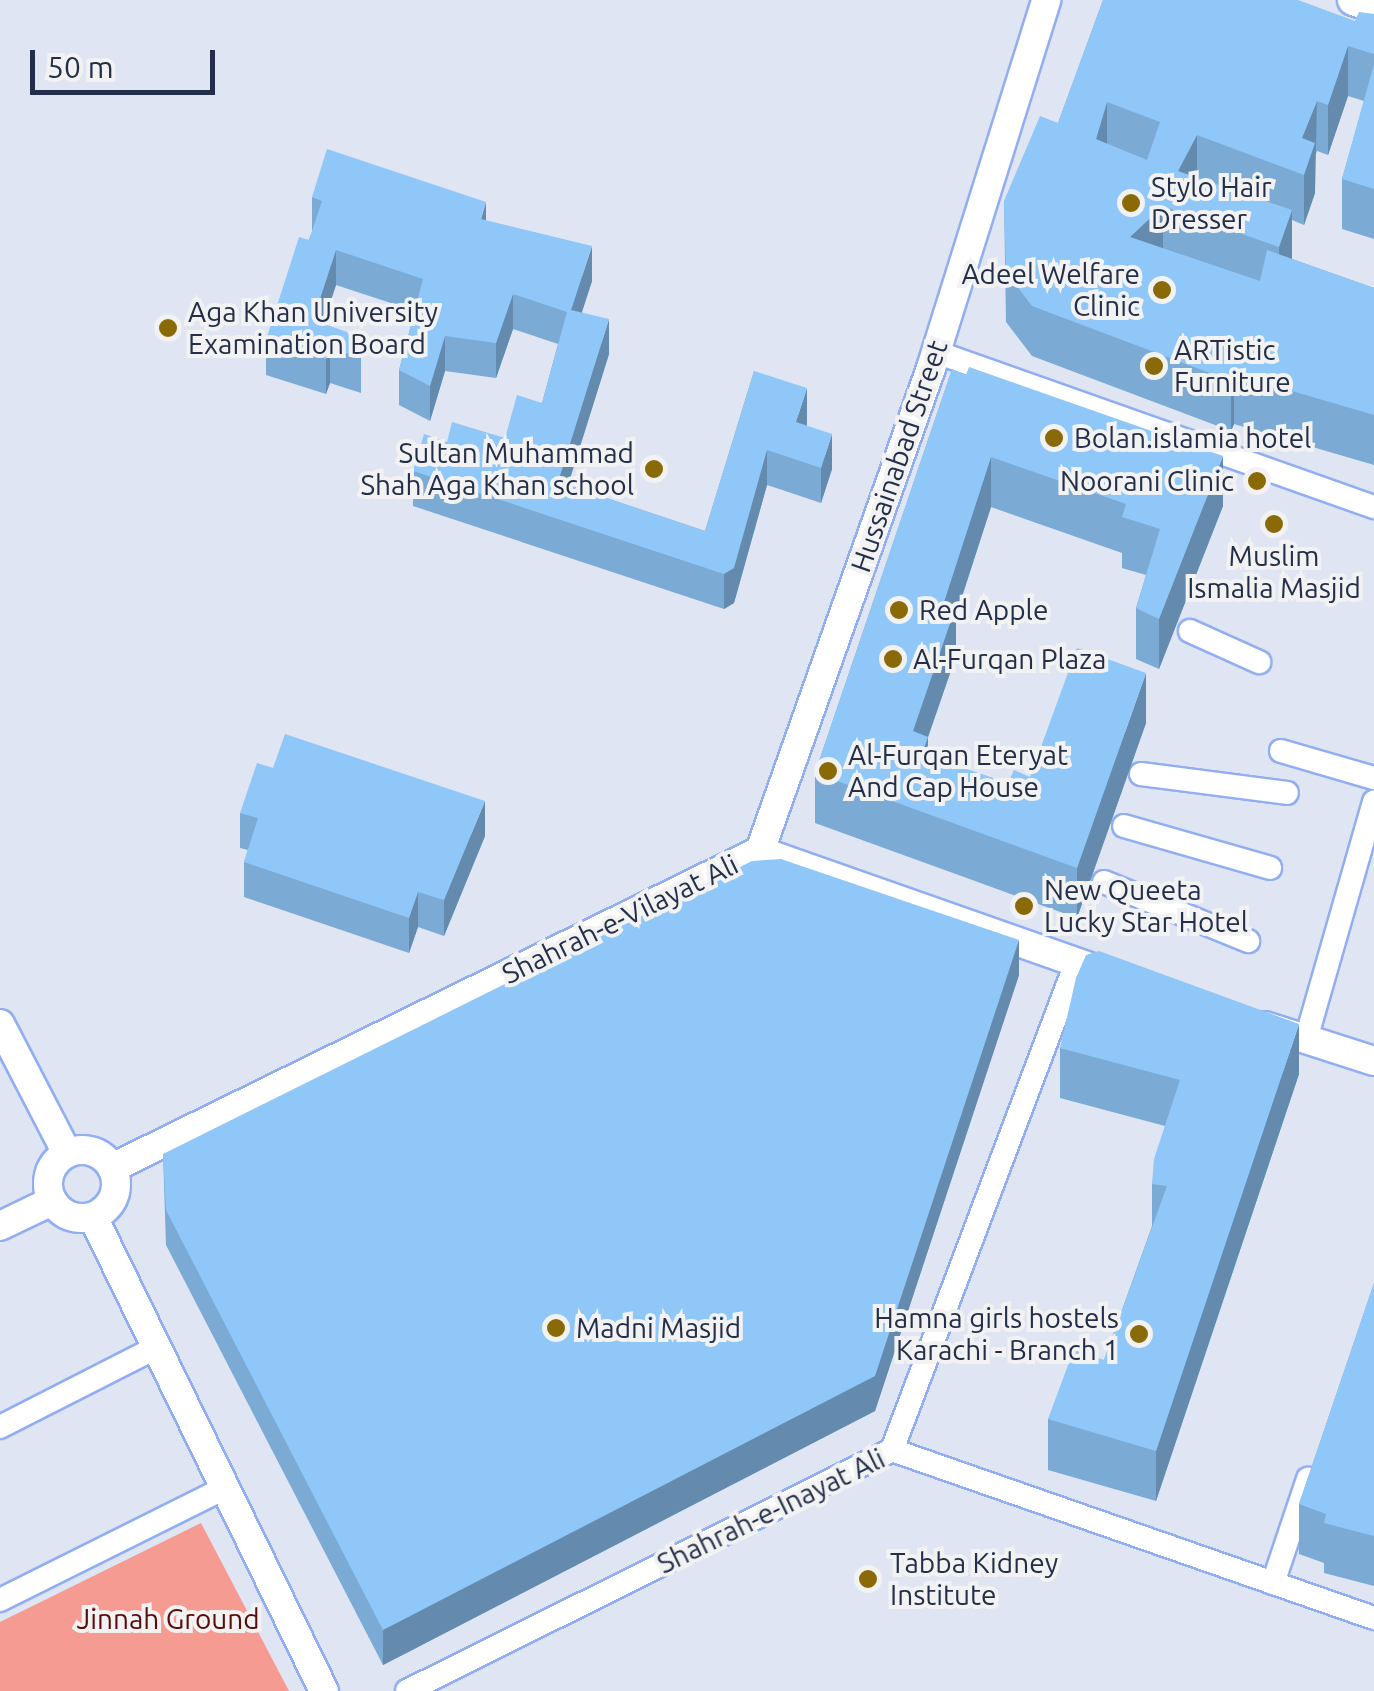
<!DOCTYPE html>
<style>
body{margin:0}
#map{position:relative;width:1374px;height:1691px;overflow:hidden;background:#dfe5f3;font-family:Ubuntu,sans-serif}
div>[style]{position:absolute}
.green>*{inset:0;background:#f59b92}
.roads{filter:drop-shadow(2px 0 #91aef2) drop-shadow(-2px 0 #91aef2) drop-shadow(0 2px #91aef2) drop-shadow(0 -2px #91aef2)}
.minor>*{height:22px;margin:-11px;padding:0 11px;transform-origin:11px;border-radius:11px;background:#fff}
.tertiary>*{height:28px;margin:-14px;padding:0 14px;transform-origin:14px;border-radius:14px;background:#fff}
.tertiary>.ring{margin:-14px;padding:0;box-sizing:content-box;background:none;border:28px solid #fff;border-radius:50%}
.secondary>*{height:30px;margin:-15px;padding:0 15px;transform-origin:15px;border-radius:15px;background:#fff}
.wall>*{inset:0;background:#7babd5}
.shaded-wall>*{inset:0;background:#648bae}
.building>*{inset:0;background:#8fc7f8}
.dots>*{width:28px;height:28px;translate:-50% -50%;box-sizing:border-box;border:5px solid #f2f2f2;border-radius:50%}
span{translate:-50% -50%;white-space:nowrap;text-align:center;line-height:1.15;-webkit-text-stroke:8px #f2f2f2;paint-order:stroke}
.poi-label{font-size:28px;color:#232f4a}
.left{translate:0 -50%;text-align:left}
.right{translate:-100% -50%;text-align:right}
.street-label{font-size:28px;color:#232f4a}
.park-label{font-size:28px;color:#590c0c}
.scale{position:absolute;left:30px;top:50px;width:185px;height:45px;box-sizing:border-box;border:5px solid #232f4a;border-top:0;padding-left:12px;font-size:30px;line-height:35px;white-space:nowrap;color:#232f4a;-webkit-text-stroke:8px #f2f2f2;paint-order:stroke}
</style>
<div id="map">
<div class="green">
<i style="clip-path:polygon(201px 1523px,289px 1691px,0 1691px,0 1622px)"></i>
</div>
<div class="roads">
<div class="minor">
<i style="left:936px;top:352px;width:465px;rotate:19.5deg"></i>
<i style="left:1190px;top:631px;width:76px;rotate:24.2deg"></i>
<i style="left:1281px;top:751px;width:97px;rotate:16.2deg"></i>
<i style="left:1141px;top:774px;width:147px;rotate:7.4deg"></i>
<i style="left:1124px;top:826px;width:152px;rotate:16deg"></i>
<i style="left:1104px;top:882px;width:156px;rotate:22.3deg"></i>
<i style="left:1306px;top:1039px;width:247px;rotate:-74deg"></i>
<i style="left:0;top:1427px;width:176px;rotate:-27deg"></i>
<i style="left:892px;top:1450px;width:521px;rotate:-69.3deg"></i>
<i style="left:1273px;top:1583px;width:110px;rotate:-71.4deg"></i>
<i style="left:0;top:1600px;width:251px;rotate:-26.5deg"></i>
<i style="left:407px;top:1691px;width:542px;rotate:-26.42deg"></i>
<i style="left:892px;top:1450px;width:510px;rotate:19.22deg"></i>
</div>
<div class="tertiary">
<i style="left:760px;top:851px;width:512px;rotate:-70.5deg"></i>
<i style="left:931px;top:368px;width:386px;rotate:-72.6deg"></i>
<i style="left:0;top:1024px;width:145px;rotate:62.6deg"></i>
<i style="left:1265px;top:1026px;width:114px;rotate:17.8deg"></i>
<i class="ring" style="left:48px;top:1150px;width:40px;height:40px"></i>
<i style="left:112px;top:1168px;width:721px;rotate:-26.07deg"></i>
<i style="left:760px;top:851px;width:376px;rotate:19.4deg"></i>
<i style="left:93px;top:1217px;width:527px;rotate:64.02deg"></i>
<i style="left:0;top:1226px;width:58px;rotate:-25.7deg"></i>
</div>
<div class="secondary">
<i style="left:1353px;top:0;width:22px;rotate:18deg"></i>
</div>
</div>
<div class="wall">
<i style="clip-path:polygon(1103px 0,1355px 21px,1374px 14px,1374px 239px,1342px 229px,1342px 179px,1364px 101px,1348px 96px,1328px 155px,1317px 151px,1315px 156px,1315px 193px,1304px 225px,1292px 220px,1292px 259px,1374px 288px,1374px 465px,1234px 424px,1231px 431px,1032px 356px,1006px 322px,1004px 201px,1058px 123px)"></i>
<i style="clip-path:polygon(312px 197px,486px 221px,592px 281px,582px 312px,609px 354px,568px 485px,705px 531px,754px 371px,807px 423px,807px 426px,832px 469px,821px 503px,767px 485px,734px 603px,724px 609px,413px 506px,413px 471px,447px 442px,505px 438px,542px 403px,558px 344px,513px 329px,496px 378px,445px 371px,430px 421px,399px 405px,399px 370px,415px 311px,336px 285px,323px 324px,361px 358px,361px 393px,330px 383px,326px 394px,266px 375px,266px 340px,312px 232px)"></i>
<i style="clip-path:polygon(952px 369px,1223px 506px,1159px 669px,1136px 659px,1136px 608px,1146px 575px,1122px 568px,1122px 553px,991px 507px,956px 615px,956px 656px,928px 737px,928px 757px,1008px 783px,1030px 777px,1146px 723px,1077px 918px,815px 823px,815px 773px)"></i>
<i style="clip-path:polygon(240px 813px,485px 836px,444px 936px,418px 927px,409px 953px,244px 897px,244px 862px,248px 850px,240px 848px)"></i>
<i style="clip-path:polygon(1019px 975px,875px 1411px,383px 1665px,166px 1245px,163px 1154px)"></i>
<i style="clip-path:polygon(1060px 1048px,1299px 1074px,1156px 1501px,1048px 1470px,1048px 1419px,1104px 1360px,1152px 1226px,1152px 1184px,1165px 1126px,1060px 1098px)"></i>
<i style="clip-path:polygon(1374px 1283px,1374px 1586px,1324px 1573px,1324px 1563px,1299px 1554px,1299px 1504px)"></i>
</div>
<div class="shaded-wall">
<i style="clip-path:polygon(1348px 46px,1348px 96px,1328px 155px,1328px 105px)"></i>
<i style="clip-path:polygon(1317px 101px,1315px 193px,1304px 225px,1304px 175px,1302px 138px)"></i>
<i style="clip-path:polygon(1107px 102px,1107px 153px,1096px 139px)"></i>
<i style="clip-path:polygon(1197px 135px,1197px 186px,1178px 171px)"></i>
<i style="clip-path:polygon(486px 202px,486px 237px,481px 219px)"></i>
<i style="clip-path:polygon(1163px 206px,1163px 256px,1130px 237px)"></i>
<i style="clip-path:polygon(1292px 210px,1292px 260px,1279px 297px,1279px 247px)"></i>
<i style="clip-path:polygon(592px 246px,592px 281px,571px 345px,571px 310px)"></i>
<i style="clip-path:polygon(336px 250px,336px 285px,313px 355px,313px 320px)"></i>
<i style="clip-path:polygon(513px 294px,513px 329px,496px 378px,496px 343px)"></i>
<i style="clip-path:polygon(609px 319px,609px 354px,558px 517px,558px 482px)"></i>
<i style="clip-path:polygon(445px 336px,445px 371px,430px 421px,430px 386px)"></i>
<i style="clip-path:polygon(330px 348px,330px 383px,326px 394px,326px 359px)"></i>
<i style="clip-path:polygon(1234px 374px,1234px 424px,1231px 431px,1231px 381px)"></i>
<i style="clip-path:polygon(807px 388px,807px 423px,796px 457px,796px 422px)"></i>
<i style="clip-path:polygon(832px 434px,832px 469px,821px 503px,821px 468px)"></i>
<i style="clip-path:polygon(767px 450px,767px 485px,734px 603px,724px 609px,724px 574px)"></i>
<i style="clip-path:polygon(1223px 456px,1223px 506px,1159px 669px,1159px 619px)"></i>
<i style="clip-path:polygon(991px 457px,991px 507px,956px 615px,956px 656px,928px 737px,928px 788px,913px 731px,944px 602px)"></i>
<i style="clip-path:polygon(1146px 673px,1146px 723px,1077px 918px,1077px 868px)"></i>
<i style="clip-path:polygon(485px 801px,485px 836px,444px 936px,444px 900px)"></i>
<i style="clip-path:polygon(418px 892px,418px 927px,409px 953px,409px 918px)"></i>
<i style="clip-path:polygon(1019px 940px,1019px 975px,875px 1411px,383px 1665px,383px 1630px)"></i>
<i style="clip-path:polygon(1299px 1024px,1299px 1074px,1156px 1501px,1156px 1451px)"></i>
</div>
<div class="building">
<i style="clip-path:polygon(evenodd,1103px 0,1298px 0,1355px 21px,1359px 12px,1374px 14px,1374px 54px,1348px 46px,1328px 105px,1317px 101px,1302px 138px,1315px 143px,1304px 175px,1197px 135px,1178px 171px,1292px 210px,1279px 247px,1163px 206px,1130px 237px,1260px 281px,1267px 250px,1374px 288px,1374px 415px,1234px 374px,1231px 381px,1032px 306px,1006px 272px,1004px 201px,1040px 116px,1058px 123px,1103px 0,1107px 102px,1160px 122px,1147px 160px,1096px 139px,1107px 102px)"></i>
<i style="clip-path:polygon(1374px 64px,1374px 189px,1342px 179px)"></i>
<i style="clip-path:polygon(327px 149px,486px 202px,481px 219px,592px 246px,571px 310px,609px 319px,558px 482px,705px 531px,754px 371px,807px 388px,796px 422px,832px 434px,821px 468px,767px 450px,734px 568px,724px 574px,413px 471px,424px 434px,447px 442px,452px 422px,505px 438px,517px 395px,542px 403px,567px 312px,513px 294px,496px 343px,445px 336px,430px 386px,399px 370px,423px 279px,336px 250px,313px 320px,347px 332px,361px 358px,330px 348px,326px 359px,266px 340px,299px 237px,309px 240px,322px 201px,312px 197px)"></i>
<i style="clip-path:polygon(969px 367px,1223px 456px,1159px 619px,1136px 608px,1160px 529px,1122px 517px,1126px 504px,991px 457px,944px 602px,956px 606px,913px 731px,928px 737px,922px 754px,1008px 783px,1014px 770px,1030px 777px,1077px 648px,1146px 673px,1077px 868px,815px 773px,952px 369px,966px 375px)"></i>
<i style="clip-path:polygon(285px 734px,485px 801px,444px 900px,418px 892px,409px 918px,244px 862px,258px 818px,240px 813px,257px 763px,273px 768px)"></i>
<i style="clip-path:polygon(781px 859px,1019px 940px,875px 1376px,383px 1630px,166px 1210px,163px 1154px,752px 861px)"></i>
<i style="clip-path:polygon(1099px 951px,1299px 1024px,1156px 1451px,1048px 1419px,1074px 1349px,1104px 1360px,1167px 1186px,1152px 1184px,1154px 1159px,1180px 1080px,1060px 1048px,1076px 978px,1086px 955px)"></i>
<i style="clip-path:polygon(1374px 1283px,1374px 1536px,1324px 1523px,1326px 1514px,1299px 1504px)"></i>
</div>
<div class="dots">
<i style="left:1131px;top:203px;background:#8a6907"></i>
<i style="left:1162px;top:290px;background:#8a6907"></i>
<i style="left:168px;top:328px;background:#8a6907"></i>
<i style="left:1154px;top:366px;background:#8a6907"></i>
<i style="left:1054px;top:438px;background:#8a6907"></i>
<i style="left:654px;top:469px;background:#8a6907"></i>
<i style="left:1257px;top:481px;background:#8a6907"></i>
<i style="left:1274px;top:524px;background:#8a6907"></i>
<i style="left:899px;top:610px;background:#8a6907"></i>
<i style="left:893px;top:659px;background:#8a6907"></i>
<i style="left:828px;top:771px;background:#8a6907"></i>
<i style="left:1024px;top:906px;background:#8a6907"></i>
<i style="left:556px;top:1328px;background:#8a6907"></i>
<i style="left:1139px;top:1334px;background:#8a6907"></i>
<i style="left:868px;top:1579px;background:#8a6907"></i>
</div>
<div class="poi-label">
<span class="left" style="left:1151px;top:203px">Stylo Hair<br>Dresser</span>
<span class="right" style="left:1140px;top:290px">Adeel Welfare<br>Clinic</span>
<span class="left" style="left:188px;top:328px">Aga Khan University<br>Examination Board</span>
<span class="left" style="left:1174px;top:366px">ARTistic<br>Furniture</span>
<span class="left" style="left:1074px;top:438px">Bolan.islamia hotel</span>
<span class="right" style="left:634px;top:469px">Sultan Muhammad<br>Shah Aga Khan school</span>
<span class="right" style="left:1234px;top:481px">Noorani Clinic</span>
<span style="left:1274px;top:572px">Muslim<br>Ismalia Masjid</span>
<span class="left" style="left:919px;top:610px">Red Apple</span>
<span class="left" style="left:913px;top:659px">Al-Furqan Plaza</span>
<span class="left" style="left:848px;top:771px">Al-Furqan Eteryat<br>And Cap House</span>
<span class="left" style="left:1044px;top:906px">New Queeta<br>Lucky Star Hotel</span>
<span class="right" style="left:1119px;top:1334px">Hamna girls hostels<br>Karachi - Branch 1</span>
<span class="left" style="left:576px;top:1328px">Madni Masjid</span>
<span class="left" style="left:890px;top:1579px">Tabba Kidney<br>Institute</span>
</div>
<div class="street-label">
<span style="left:899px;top:456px;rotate:-71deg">Hussainabad Street</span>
<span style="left:620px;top:919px;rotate:-26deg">Shahrah-e-Vilayat Ali</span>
<span style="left:771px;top:1511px;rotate:-26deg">Shahrah-e-Inayat Ali</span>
</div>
<div class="park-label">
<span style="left:168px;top:1619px">Jinnah Ground</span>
</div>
<div class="scale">50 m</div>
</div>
